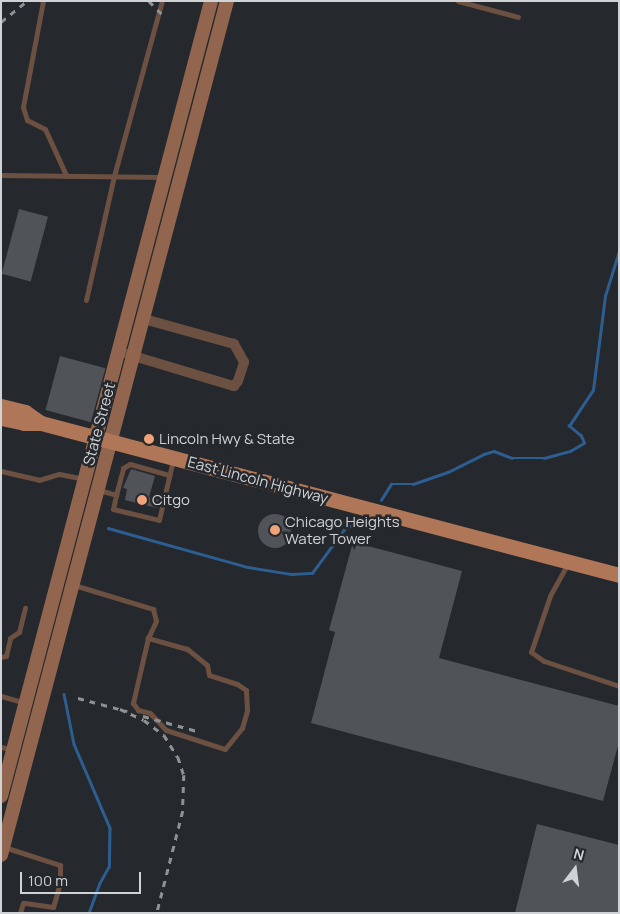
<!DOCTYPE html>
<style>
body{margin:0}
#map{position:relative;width:620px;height:914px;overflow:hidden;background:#25282c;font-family:Manrope,sans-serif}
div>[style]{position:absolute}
.stream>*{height:2.5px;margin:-1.25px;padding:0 1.25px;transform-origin:1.25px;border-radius:1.25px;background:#2d5e92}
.building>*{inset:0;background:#505459;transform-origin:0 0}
.round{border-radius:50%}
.lane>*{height:5px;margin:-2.5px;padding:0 2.5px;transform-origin:2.5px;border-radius:2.5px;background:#6c5041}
.street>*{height:10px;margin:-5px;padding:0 5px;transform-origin:5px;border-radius:5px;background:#6c5041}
.secondary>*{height:14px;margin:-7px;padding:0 7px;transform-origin:7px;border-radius:7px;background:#92664e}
.primary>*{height:15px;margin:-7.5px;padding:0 7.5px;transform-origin:7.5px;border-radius:7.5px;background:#af7658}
.rail>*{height:2.5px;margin-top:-1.25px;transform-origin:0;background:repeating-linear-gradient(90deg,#8f9295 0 6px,transparent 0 12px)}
.dots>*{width:14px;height:14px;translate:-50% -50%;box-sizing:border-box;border:2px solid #25282c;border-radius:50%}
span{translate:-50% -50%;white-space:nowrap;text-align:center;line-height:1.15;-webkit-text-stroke:5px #25282c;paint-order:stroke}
.street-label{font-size:15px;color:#d0d3d5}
.poi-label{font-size:15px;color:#d0d3d5}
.left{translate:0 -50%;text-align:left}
.frame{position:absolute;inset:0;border:2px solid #d0d3d5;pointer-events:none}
.north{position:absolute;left:550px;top:844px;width:50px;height:50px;-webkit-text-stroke:4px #25282c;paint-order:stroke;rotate:15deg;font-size:14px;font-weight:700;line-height:20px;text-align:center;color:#d0d3d5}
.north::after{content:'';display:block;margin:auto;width:18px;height:22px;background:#d0d3d5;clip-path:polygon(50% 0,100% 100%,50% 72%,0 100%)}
.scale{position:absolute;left:20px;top:872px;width:121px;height:22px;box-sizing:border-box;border:2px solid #d0d3d5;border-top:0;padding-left:6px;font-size:15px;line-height:18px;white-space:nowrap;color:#d0d3d5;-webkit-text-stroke:4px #25282c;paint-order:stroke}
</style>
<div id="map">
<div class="stream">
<i style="left:381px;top:500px;width:19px;rotate:-58deg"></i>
<i style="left:391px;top:484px;width:22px"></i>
<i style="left:413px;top:484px;width:37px;rotate:-19deg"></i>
<i style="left:448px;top:472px;width:40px;rotate:-26.6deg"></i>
<i style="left:484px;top:454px;width:10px;rotate:-17deg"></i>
<i style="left:494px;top:451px;width:19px;rotate:21deg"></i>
<i style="left:512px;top:458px;width:32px"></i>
<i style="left:544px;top:458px;width:27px;rotate:-15deg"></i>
<i style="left:570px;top:451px;width:16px;rotate:-30deg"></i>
<i style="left:584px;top:443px;width:8px;rotate:-113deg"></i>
<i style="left:581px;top:436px;width:16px;rotate:-140deg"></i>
<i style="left:569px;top:426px;width:43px;rotate:-56.3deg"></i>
<i style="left:593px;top:390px;width:95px;rotate:-82.7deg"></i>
<i style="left:605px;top:296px;width:47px;rotate:-72.7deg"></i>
<i style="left:108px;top:528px;width:145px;rotate:15.6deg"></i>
<i style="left:248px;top:567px;width:44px;rotate:9.2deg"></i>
<i style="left:291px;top:574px;width:21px;rotate:-3deg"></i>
<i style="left:312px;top:573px;width:57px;rotate:-53.5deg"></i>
<i style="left:346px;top:527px;width:26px;rotate:-11deg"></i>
<i style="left:64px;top:694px;width:51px;rotate:78.7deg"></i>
<i style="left:74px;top:744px;width:91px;rotate:66.8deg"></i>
<i style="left:110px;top:828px;width:39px;rotate:91deg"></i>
<i style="left:109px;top:867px;width:18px;rotate:119deg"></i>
<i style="left:100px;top:883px;width:32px;rotate:110deg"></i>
</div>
<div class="building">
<i style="left:19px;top:209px;width:30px;height:67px;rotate:15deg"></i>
<i style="left:60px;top:356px;width:47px;height:56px;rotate:15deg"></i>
<i style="clip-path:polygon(131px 469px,155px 476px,149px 497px,159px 500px,157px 508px,125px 500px,127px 489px,123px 488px)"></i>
<i class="round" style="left:258px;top:514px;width:34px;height:34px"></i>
<i style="clip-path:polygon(353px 542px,462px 571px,439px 658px,619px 706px,619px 742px,603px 801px,311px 723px,335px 632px,329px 630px)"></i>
<i style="clip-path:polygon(537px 824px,619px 845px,619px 913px,515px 913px)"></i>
</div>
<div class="lane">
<i style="left:43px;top:1px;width:108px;rotate:100.7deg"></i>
<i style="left:23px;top:107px;width:14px;rotate:73deg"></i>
<i style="left:27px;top:120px;width:20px;rotate:27deg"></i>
<i style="left:45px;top:129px;width:51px;rotate:65.5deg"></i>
<i style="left:458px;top:1px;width:62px;rotate:14.9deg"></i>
<i style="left:1px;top:175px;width:162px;rotate:0.7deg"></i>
<i style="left:86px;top:300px;width:127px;rotate:-77.3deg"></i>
<i style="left:114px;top:176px;width:181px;rotate:-74.7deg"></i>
<i style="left:1px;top:471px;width:39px;rotate:13deg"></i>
<i style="left:39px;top:480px;width:21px;rotate:-17deg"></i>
<i style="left:59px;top:474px;width:25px;rotate:11deg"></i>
<i style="left:99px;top:490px;width:18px;rotate:16deg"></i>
<i style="left:116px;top:495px;width:14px;rotate:102deg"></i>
<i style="left:113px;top:509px;width:47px;rotate:13.4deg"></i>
<i style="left:159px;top:520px;width:62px;rotate:-76.9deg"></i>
<i style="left:116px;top:495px;width:28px;rotate:-75deg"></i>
<i style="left:123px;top:468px;width:8px;rotate:-30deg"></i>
<i style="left:130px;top:464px;width:41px;rotate:15.8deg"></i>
<i style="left:567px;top:565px;width:35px;rotate:119deg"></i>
<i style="left:550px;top:596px;width:59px;rotate:108.7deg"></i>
<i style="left:531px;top:652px;width:16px;rotate:35deg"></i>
<i style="left:544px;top:661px;width:79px;rotate:18.4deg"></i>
<i style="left:74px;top:585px;width:83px;rotate:16.9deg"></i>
<i style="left:153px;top:609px;width:12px;rotate:76deg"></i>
<i style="left:156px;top:621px;width:19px;rotate:115deg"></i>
<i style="left:148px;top:638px;width:67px;rotate:103deg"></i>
<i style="left:133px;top:703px;width:9px;rotate:54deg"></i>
<i style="left:138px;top:710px;width:12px;rotate:14deg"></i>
<i style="left:150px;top:713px;width:23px;rotate:47deg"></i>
<i style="left:166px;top:730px;width:62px;rotate:17.9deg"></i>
<i style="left:225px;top:749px;width:27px;rotate:-51deg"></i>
<i style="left:242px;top:728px;width:19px;rotate:-74deg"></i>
<i style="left:247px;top:710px;width:20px;rotate:-93deg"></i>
<i style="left:246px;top:690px;width:11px;rotate:-146deg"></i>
<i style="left:237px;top:684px;width:29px;rotate:-162deg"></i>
<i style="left:209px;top:675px;width:10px;rotate:-101deg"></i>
<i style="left:207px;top:665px;width:26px;rotate:-141deg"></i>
<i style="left:187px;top:649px;width:41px;rotate:-164.2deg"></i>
<i style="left:1px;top:657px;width:5px;rotate:-11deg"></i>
<i style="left:6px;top:656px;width:18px;rotate:-77deg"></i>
<i style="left:10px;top:638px;width:11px;rotate:-34deg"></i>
<i style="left:19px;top:632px;width:25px;rotate:-76deg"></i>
<i style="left:1px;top:696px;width:25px;rotate:16deg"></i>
<i style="left:1px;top:747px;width:12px;rotate:14deg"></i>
<i style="left:4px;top:847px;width:59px;rotate:17.8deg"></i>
<i style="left:60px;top:865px;width:18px;rotate:90deg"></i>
<i style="left:60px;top:883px;width:25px;rotate:106deg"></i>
<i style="left:53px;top:907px;width:30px;rotate:-172deg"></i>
<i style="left:23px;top:903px;width:10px;rotate:107deg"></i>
</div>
<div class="street">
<i style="left:127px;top:354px;width:112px;rotate:16.7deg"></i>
<i style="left:234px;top:386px;width:6px;rotate:-51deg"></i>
<i style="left:238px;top:381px;width:20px;rotate:-72deg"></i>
<i style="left:244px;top:362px;width:21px;rotate:-119deg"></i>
<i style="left:234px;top:344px;width:93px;rotate:-164.5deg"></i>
</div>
<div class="secondary">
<i style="left:1px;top:796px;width:822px;rotate:-75.2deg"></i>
<i style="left:1px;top:855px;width:883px;rotate:-75.18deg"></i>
</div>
<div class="primary">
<i style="left:1px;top:406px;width:25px;rotate:14deg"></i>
<i style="left:25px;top:412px;width:19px;rotate:35deg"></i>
<i style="left:1px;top:418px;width:24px;rotate:12deg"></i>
<i style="left:24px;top:423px;width:17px"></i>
<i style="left:41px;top:423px;width:598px;rotate:14.73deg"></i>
</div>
<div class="rail">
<i style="left:149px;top:1px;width:23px;rotate:45deg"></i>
<i style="left:1px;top:22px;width:33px;rotate:-39deg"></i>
<i style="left:78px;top:698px;width:51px;rotate:14.9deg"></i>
<i style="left:120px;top:709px;width:26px;rotate:25deg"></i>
<i style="left:144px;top:720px;width:25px;rotate:37deg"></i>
<i style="left:164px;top:735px;width:26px;rotate:58deg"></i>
<i style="left:178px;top:757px;width:19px;rotate:72deg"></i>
<i style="left:184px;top:775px;width:36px;rotate:92deg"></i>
<i style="left:183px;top:811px;width:105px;rotate:104.3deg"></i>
<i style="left:143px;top:716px;width:56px;rotate:15.5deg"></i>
</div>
<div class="dots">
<i style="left:149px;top:439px;background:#f0a279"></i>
<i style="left:142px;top:500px;background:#f0a279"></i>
<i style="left:275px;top:530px;background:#f0a279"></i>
</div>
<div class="street-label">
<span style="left:99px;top:424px;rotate:-75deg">State Street</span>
<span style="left:258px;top:480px;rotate:15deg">East Lincoln Highway</span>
</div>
<div class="poi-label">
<span class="left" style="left:159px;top:439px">Lincoln Hwy &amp; State</span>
<span class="left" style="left:152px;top:500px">Citgo</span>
<span class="left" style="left:285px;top:530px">Chicago Heights<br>Water Tower</span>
</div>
<div class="frame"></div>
<div class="north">N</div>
<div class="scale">100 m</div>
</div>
